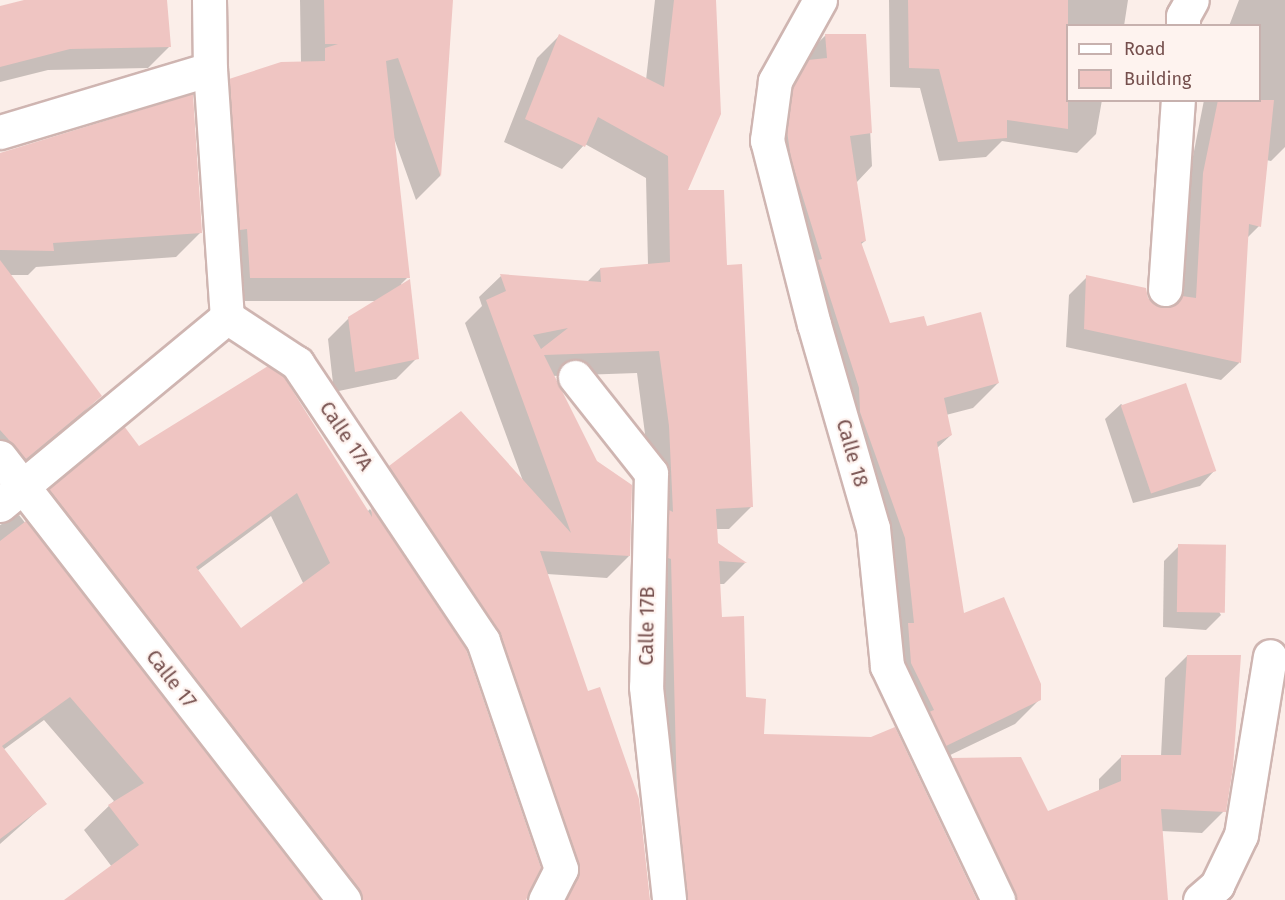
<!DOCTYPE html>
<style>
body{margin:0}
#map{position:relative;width:1285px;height:900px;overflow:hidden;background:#fbeee9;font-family:"Fira Sans",sans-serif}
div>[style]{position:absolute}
.shadow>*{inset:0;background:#0003}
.building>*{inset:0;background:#efc5c2;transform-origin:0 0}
.roads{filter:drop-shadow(2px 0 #cfb5b1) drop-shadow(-2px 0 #cfb5b1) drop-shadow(0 2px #cfb5b1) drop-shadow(0 -2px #cfb5b1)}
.minor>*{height:33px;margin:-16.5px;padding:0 16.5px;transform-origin:16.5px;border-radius:16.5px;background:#fff}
span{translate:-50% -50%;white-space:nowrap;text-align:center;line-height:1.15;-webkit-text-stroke:4.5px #fef3ef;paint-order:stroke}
.street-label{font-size:20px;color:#754f4d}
.legend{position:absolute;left:1066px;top:24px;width:195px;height:78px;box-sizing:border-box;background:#fef3ef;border:2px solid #c7b1ae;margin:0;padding:8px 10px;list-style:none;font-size:18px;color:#754f4d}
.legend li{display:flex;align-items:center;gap:12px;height:30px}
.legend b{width:30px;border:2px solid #c7b1ae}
</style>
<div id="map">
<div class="shadow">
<i style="clip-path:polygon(30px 0,165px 0,169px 47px,148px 68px,48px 70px,0 82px,0 8px)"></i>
<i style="clip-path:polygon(300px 0,450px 0,440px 176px,416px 200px,394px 138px,408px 277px,401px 284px,417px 358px,396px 379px,334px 392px,328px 339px,349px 318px,376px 301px,226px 301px,206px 105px,230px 80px,301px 63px)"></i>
<i style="clip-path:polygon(655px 0,714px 0,686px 191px,726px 266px,751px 507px,729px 529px,715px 529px,716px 543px,745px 563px,724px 584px,719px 584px,721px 618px,745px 698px,762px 736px,976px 900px,664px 900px,647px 449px,637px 373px,552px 376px,629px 556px,607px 578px,547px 574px,649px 900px,568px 900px,559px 867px,477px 653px,368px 489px,390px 467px,461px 413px,523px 481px,465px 323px,482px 306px,479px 297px,501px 276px,587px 282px,600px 269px,648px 265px,646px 178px,585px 144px,562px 169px,504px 142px,537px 58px,559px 36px,646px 80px)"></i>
<i style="clip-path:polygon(889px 0,1128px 0,1124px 26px,1068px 26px,1068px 100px,1102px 100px,1096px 134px,1077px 153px,1002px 141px,986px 157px,939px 161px,920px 88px,890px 87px)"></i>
<i style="clip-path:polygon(1239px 0,1285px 0,1285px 147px,1271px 161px,1266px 160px,1259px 226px,1247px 238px,1239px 363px,1221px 380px,1066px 347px,1069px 295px,1087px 277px,1147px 298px,1153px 305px,1163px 309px,1172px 307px,1180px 300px,1186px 192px,1204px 100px,1260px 100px,1260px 26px,1229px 26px)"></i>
<i style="clip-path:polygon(826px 35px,865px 35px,872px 166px,856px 183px,865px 241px,860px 245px,889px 325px,926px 328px,998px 383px,973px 408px,946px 415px,951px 435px,936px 449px,963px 615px,1040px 699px,1015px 724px,921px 769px,889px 644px,768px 119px,792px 95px,817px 122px,794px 81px,805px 70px,804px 56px)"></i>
<i style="clip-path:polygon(0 156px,201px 232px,176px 257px,36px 267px,28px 275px,9px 275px,100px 396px,75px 421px,0 483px)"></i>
<i style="clip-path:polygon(1121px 404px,1215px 470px,1200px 486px,1133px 503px,1105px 419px)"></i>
<i style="clip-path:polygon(evenodd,124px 429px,139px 448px,367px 512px,370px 509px,465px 650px,523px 900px,324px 900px,25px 515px,50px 490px,124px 429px,271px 516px,304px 585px,241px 631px,197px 571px,271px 516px)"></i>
<i style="clip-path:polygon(19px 515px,318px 900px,66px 900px,112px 867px,84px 830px,114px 801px,44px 720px,3px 750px,45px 804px,0 844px,0 525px)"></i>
<i style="clip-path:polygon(1179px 546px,1221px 615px,1206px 630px,1163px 627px,1164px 561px)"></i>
<i style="clip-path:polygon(evenodd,1187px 656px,1224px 811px,1202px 833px,1161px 831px,1162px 900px,987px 900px,930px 781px,952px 759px,1048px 813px,1099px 792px,1099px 779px,1121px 757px,1161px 756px,1165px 678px,1187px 656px,960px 779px,963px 779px,1017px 900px,960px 779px)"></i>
</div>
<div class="building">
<i style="clip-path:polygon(24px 0,167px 0,171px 47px,70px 49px,0 67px,0 6px)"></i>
<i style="clip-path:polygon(324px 0,453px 0,441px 177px,398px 58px,386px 61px,410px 278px,250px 278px,247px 229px,240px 230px,229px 79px,281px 62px,325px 61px,325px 48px,338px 44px,325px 44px)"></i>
<i style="clip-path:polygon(evenodd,674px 0,716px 0,721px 114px,688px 190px,724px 190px,727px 265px,742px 264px,753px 507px,716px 509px,718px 543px,747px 563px,719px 561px,722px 617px,744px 616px,746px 697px,766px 699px,764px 734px,871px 737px,895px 727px,977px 900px,687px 900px,677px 799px,671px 559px,668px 558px,669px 510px,673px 512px,669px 426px,659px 351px,544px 355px,597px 461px,632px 485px,630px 556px,540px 551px,588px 691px,600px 687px,639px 799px,650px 900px,566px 900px,578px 877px,579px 863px,501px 635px,389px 466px,461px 411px,571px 533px,486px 300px,506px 291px,500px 274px,601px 282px,600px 268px,670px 262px,668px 156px,598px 117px,585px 147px,525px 119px,559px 34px,664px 87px,674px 0,568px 328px,541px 349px,533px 335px,568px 328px)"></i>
<i style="clip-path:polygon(908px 0,1068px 0,1068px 129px,1007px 120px,1007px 138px,958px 142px,939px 69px,909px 68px)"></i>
<i style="clip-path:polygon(825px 34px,866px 34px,872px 133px,850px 136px,866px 241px,861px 242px,890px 323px,924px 316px,927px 326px,981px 312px,999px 383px,944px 398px,952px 435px,937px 442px,964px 613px,1004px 597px,1041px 684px,1041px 700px,946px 746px,929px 712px,934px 710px,911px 663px,908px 623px,914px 623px,905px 538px,860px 412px,859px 388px,818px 260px,822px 259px,791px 159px,787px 131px,793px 87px,808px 60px,827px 58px)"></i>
<i style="clip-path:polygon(193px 94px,202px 233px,53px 243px,54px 251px,0 250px,0 153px)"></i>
<i style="clip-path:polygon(1218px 100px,1274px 100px,1261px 227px,1249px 224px,1241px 363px,1084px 329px,1086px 275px,1146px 288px,1148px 298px,1154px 304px,1163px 308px,1174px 306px,1182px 296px,1196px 298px,1203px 173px)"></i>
<i style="clip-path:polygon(0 260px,102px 396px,26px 459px,0 430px)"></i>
<i style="clip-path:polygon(410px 279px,419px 359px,355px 372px,348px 317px)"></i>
<i style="clip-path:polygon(evenodd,268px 366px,284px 377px,372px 517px,371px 507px,466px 649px,541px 868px,526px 900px,362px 900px,359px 888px,49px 489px,124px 426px,139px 446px,268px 366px,297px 493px,330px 563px,241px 628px,196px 567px,297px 493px)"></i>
<i style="left:1186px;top:383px;width:93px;height:69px;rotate:71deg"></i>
<i style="clip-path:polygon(26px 521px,320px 900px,64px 900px,139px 845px,108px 805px,144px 783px,70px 697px,2px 746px,47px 804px,0 839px,0 541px)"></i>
<i style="left:1178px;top:544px;width:48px;height:68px;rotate:1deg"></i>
<i style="clip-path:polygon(1187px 655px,1241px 655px,1233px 768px,1226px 812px,1161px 809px,1168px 900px,1016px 900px,951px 758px,1021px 757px,1048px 811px,1121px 781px,1121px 755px,1181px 755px)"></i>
</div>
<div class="roads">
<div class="minor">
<i style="left:209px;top:0;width:69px;rotate:89.2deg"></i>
<i style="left:210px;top:69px;width:249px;rotate:86.1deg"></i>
<i style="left:227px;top:317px;width:84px;rotate:33.3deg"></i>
<i style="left:297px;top:363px;width:334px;rotate:56.2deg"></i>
<i style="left:483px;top:641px;width:241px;rotate:71.1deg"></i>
<i style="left:561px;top:869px;width:35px;rotate:117deg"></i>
<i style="left:820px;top:0;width:93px;rotate:119.1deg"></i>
<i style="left:775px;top:81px;width:60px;rotate:97.7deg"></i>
<i style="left:767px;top:140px;width:190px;rotate:75.7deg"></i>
<i style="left:814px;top:324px;width:212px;rotate:73.9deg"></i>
<i style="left:873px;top:528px;width:139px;rotate:84.2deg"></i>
<i style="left:887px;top:666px;width:259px;rotate:64.6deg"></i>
<i style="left:1183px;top:26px;width:10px;rotate:-90deg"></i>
<i style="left:1183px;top:16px;width:18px;rotate:-61deg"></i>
<i style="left:0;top:132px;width:219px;rotate:-16.7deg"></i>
<i style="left:1165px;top:289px;width:189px;rotate:-86.1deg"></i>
<i style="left:575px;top:377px;width:122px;rotate:51.6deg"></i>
<i style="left:651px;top:473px;width:214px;rotate:91.3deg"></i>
<i style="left:646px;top:687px;width:214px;rotate:83.8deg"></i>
<i style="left:0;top:457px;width:561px;rotate:52.17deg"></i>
<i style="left:0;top:505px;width:295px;rotate:-39.6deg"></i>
<i style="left:1200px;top:900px;width:23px;rotate:-41deg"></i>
<i style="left:1217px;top:885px;width:55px;rotate:-64.4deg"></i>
<i style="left:1241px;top:835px;width:181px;rotate:-80.8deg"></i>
</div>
</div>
<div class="street-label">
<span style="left:346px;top:436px;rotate:56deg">Calle 17A</span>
<span style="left:852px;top:453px;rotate:74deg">Calle 18</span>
<span style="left:647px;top:626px;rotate:-89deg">Calle 17B</span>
<span style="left:171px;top:679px;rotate:52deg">Calle 17</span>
</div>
<ul class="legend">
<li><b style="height:8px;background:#fff"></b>Road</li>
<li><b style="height:16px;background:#efc5c2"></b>Building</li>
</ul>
</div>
